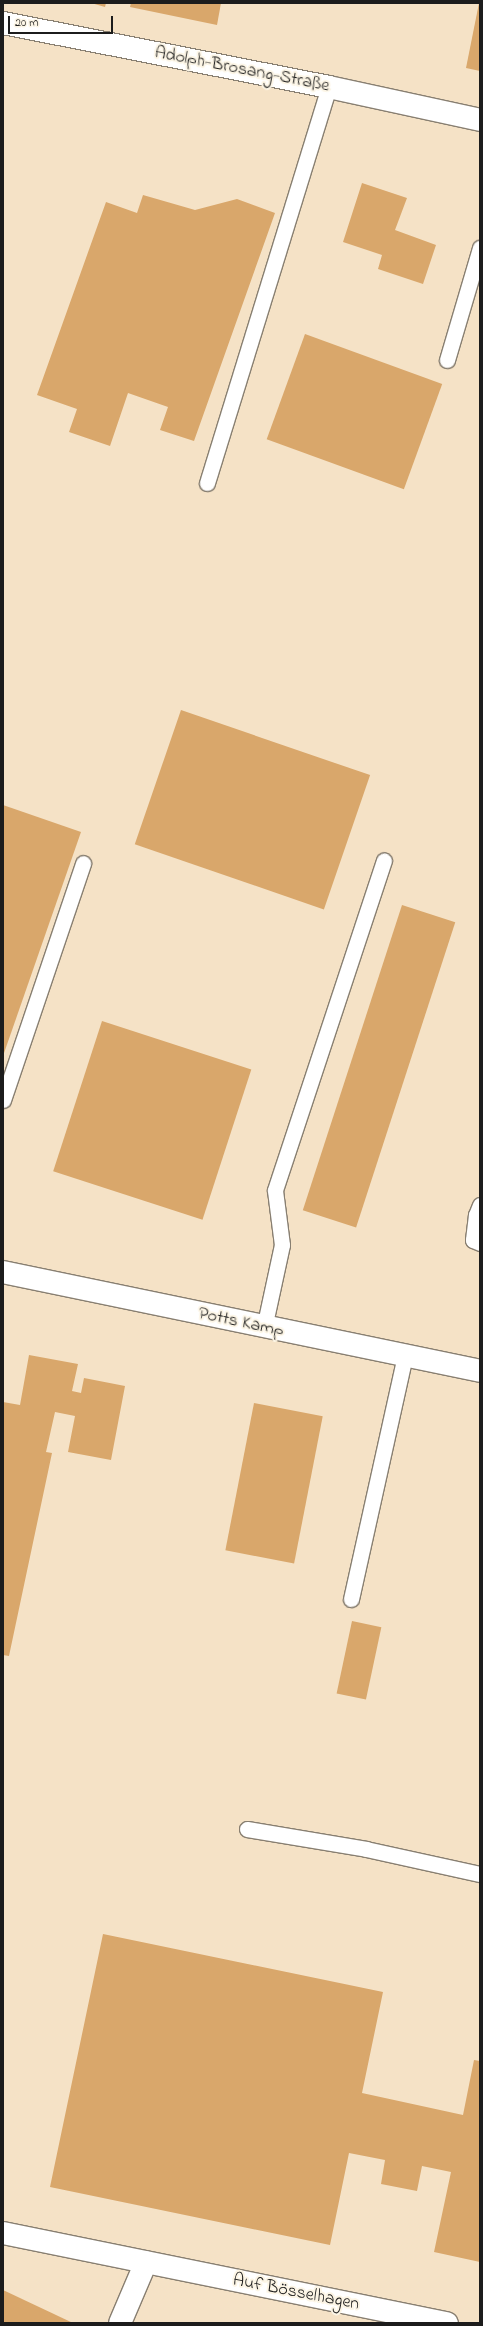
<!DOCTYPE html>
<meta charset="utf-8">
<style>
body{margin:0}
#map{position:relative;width:483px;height:2326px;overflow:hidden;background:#f5e2c6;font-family:"Indie Flower",sans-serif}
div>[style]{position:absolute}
.building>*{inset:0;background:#d9a76b;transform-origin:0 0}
.roads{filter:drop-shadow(1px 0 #887f71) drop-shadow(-1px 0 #887f71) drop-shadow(0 1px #887f71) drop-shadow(0 -1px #887f71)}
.lane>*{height:15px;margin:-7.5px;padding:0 7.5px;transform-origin:7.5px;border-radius:7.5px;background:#fff}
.street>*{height:22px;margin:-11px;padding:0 11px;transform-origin:11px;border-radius:11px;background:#fff}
span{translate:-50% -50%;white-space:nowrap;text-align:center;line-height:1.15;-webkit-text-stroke:4px #fcf5e5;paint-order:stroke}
.street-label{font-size:18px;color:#1c1c1c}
.frame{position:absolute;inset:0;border:4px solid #1c1c1c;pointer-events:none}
.scale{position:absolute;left:8px;top:16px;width:105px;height:18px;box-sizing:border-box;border:2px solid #1c1c1c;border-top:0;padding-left:5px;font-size:12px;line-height:14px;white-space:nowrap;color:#1c1c1c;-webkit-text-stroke:3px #fcf5e5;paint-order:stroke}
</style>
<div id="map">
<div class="building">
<i style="clip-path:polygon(91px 3px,106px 3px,105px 7px)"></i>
<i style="clip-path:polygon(131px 3px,221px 3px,217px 25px,130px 7px)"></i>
<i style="clip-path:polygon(479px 3px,480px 3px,480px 71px,466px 68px)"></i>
<i style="clip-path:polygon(362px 183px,407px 198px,395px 230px,436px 245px,423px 284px,378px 269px,382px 255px,343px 242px)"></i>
<i style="clip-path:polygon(143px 195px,195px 210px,237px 199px,275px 213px,194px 441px,160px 430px,168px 407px,128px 393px,110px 446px,69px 432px,77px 409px,37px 395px,106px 202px,137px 213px)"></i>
<i style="left:305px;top:334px;width:146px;height:112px;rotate:20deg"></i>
<i style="left:181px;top:710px;width:200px;height:142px;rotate:19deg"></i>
<i style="clip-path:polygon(3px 805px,81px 832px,3px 1056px)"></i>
<i style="left:402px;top:905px;width:56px;height:321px;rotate:18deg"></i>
<i style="left:102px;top:1021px;width:157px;height:158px;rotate:18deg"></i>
<i style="clip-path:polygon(29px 1355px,78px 1364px,72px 1391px,81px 1393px,84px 1378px,125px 1386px,111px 1460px,68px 1452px,75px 1416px,55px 1412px,46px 1452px,52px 1453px,9px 1656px,3px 1655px,3px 1402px,20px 1405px)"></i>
<i style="left:254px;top:1403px;width:70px;height:150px;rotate:11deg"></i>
<i style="left:352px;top:1621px;width:30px;height:74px;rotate:12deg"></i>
<i style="clip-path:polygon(103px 1934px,383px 1992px,362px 2093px,463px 2115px,474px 2060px,480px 2061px,480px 2262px,434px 2252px,451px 2172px,422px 2166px,417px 2191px,381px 2184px,385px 2160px,349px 2153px,330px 2245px,50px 2187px)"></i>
<i style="clip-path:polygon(3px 2290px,73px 2323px,3px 2323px)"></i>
</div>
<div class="roads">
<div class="lane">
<i style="left:447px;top:360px;width:117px;rotate:-73.6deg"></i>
<i style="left:207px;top:483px;width:414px;rotate:-72.9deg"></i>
<i style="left:3px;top:1100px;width:250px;rotate:-71.3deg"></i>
<i style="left:480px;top:1205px;width:11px;rotate:112deg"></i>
<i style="left:476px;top:1215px;width:25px;rotate:97deg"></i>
<i style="left:473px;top:1240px;width:8px;rotate:23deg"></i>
<i style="left:264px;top:1328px;width:85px;rotate:-77.8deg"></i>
<i style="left:282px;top:1245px;width:55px;rotate:-97.3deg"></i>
<i style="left:275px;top:1190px;width:347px;rotate:-71.7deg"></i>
<i style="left:351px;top:1599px;width:250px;rotate:-77.5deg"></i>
<i style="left:247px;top:1829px;width:121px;rotate:9.5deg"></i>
<i style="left:366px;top:1849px;width:117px;rotate:12.4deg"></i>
</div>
<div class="street">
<i style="left:3px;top:23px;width:332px;rotate:11.1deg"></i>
<i style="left:329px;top:87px;width:155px;rotate:12.3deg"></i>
<i style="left:3px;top:1272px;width:487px;rotate:11.7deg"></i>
<i style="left:3px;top:2233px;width:453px;rotate:11.5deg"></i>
<i style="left:120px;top:2323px;width:66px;rotate:-66.9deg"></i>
</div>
</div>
<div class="street-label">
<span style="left:242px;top:70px;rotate:11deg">Adolph-Brosang-Straße</span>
<span style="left:241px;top:1323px;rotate:12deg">Potts Kamp</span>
<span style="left:296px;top:2293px;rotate:11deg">Auf Bösselhagen</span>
</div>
<div class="frame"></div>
<div class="scale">20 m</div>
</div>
